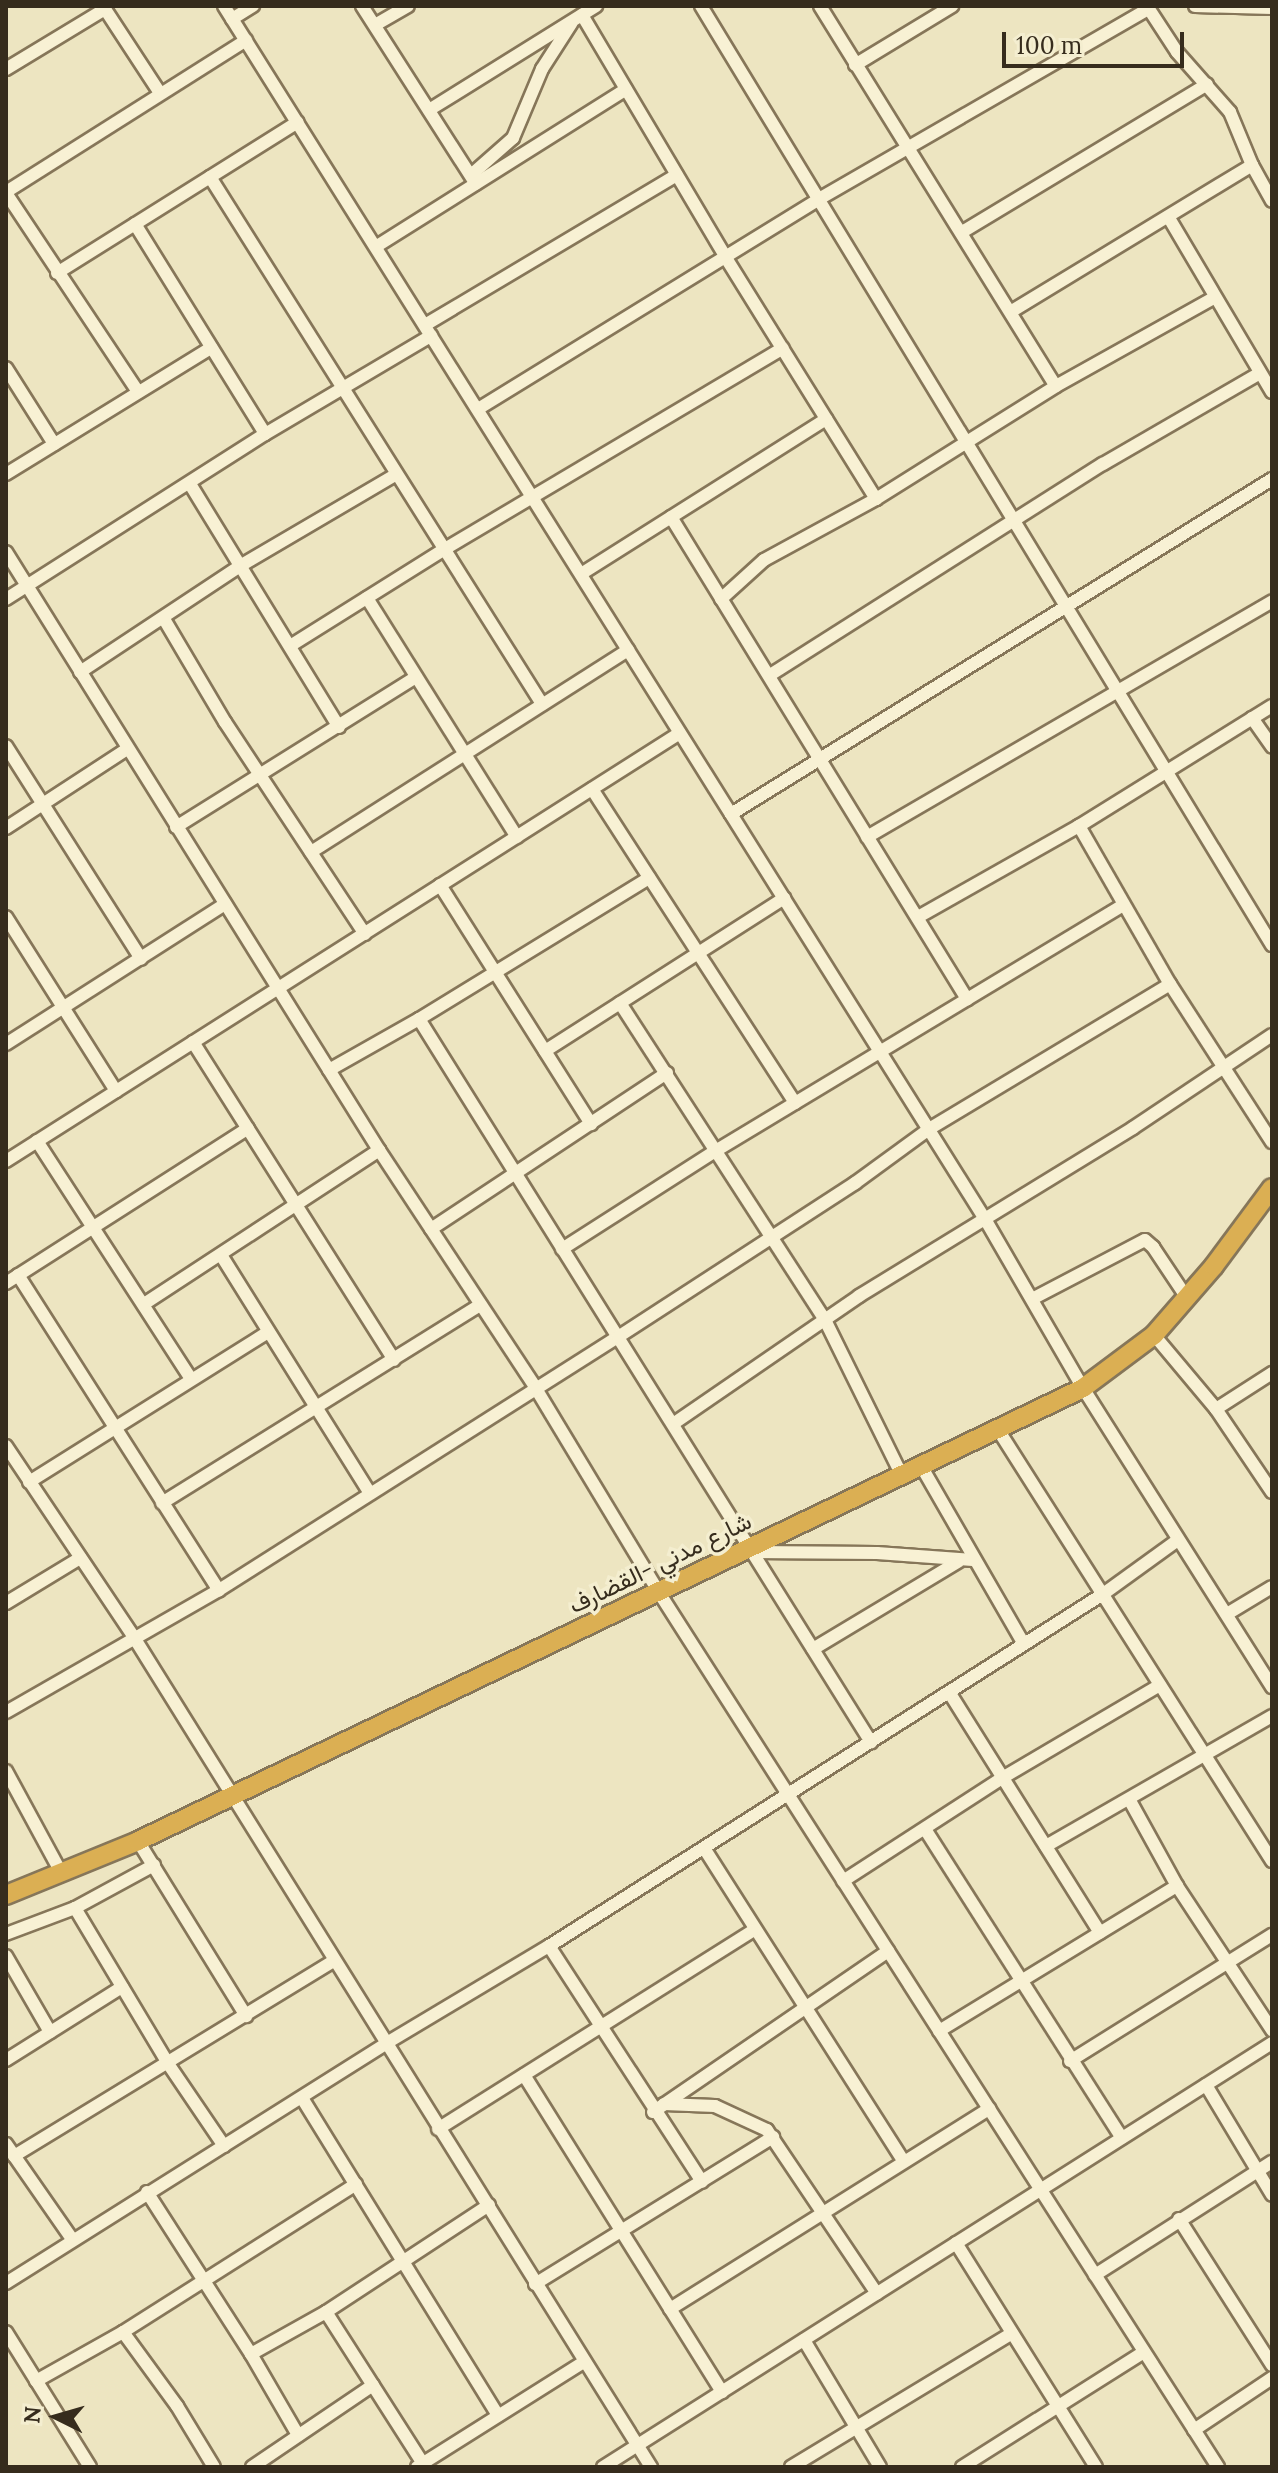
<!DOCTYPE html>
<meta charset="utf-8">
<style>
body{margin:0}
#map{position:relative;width:1278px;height:2473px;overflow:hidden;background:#ede5c1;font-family:Lora,Vazirmatn,serif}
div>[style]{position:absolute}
.roads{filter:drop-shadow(2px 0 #867659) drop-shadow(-2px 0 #867659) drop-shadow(0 2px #867659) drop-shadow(0 -2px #867659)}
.minor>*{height:12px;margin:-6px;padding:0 6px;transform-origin:6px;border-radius:6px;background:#f8f1d4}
.highway>*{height:18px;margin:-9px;padding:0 9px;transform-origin:9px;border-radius:9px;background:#dbaf53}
span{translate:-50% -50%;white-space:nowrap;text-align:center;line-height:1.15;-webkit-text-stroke:7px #f4eed0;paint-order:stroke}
.street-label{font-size:24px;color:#362c1d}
.frame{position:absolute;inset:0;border:8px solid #362c1d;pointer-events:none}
.north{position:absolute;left:16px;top:2377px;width:80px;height:80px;-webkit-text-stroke:6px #f4eed0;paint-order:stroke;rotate:275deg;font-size:22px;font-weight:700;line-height:32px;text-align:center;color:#362c1d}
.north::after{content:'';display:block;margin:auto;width:28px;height:36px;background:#362c1d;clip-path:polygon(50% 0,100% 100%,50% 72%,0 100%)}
.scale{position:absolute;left:1002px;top:32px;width:182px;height:36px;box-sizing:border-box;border:4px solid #362c1d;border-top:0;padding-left:10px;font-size:24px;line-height:28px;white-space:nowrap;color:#362c1d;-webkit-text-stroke:6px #f4eed0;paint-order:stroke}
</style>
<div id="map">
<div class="roads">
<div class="minor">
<i style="left:103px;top:6px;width:104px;rotate:56.8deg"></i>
<i style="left:224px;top:6px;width:1432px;rotate:57.9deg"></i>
<i style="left:985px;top:1219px;width:195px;rotate:59.9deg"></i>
<i style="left:1083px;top:1388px;width:354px;rotate:57.7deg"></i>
<i style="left:362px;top:6px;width:211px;rotate:57.4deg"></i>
<i style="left:701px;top:6px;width:1099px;rotate:58.7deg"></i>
<i style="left:820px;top:6px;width:447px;rotate:58.2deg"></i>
<i style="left:1147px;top:6px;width:55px;rotate:56.9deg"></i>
<i style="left:1177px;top:52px;width:80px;rotate:48.5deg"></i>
<i style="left:1230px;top:112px;width:57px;rotate:67.5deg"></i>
<i style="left:1252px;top:165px;width:41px;rotate:60.9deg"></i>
<i style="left:1195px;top:6px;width:77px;rotate:1.5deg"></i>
<i style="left:582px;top:15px;width:282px;rotate:59.3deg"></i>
<i style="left:726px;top:258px;width:284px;rotate:58.1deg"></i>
<i style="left:232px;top:19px;width:25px;rotate:-32deg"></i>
<i style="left:375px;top:25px;width:38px;rotate:-30deg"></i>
<i style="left:855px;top:65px;width:114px;rotate:-31.3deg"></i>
<i style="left:6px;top:69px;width:116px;rotate:-31.2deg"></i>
<i style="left:429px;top:110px;width:197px;rotate:-31.9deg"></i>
<i style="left:471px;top:175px;width:56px;rotate:-41.4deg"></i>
<i style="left:513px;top:138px;width:75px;rotate:-67.2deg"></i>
<i style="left:542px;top:69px;width:54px;rotate:-57.2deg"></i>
<i style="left:210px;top:177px;width:623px;rotate:57.79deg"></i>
<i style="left:6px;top:192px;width:284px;rotate:-32.3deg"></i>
<i style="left:6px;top:193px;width:239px;rotate:56.4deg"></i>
<i style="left:1169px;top:218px;width:202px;rotate:59.4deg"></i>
<i style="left:135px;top:224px;width:247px;rotate:58.2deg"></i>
<i style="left:962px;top:232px;width:286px;rotate:-31.1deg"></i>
<i style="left:377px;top:246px;width:294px;rotate:-32.2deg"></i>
<i style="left:57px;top:273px;width:284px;rotate:-32.1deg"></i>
<i style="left:1012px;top:311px;width:281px;rotate:-31.3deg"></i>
<i style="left:425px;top:325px;width:293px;rotate:-30.8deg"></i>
<i style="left:6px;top:368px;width:90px;rotate:57.7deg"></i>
<i style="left:478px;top:409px;width:400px;rotate:-31.6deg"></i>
<i style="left:819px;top:199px;width:380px;rotate:-30deg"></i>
<i style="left:6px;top:474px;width:241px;rotate:-31.6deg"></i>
<i style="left:190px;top:484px;width:285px;rotate:58.5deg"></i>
<i style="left:671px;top:517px;width:566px;rotate:58.45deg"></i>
<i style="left:6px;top:552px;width:705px;rotate:58.05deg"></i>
<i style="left:379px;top:1150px;width:284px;rotate:56.6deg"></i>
<i style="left:535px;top:1387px;width:238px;rotate:58.9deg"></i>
<i style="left:658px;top:1591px;width:1040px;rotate:57.41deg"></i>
<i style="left:581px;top:574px;width:290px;rotate:-32.3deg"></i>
<i style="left:367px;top:598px;width:282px;rotate:57.9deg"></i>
<i style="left:6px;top:599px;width:307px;rotate:-32.5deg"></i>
<i style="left:265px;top:434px;width:193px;rotate:-30.6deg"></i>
<i style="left:721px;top:599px;width:58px;rotate:-42.2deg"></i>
<i style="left:764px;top:560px;width:128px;rotate:-28.6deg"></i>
<i style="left:876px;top:499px;width:213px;rotate:-32.1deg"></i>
<i style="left:1056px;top:386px;width:182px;rotate:-29.2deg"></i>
<i style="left:164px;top:619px;width:120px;rotate:59.4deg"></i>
<i style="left:225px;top:722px;width:254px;rotate:56.6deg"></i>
<i style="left:290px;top:646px;width:181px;rotate:-32.1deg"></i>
<i style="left:443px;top:550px;width:395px;rotate:-30.7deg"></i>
<i style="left:80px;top:672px;width:192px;rotate:-33.5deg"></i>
<i style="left:240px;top:566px;width:180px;rotate:-30.4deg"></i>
<i style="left:770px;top:675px;width:394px;rotate:-32.4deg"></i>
<i style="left:1103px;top:464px;width:181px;rotate:-30.1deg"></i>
<i style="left:1252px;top:718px;width:35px;rotate:55deg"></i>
<i style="left:6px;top:746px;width:252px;rotate:57.6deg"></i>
<i style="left:592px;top:789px;width:374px;rotate:57.1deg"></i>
<i style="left:731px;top:814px;width:636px;rotate:-31.77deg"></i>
<i style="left:1079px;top:826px;width:182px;rotate:60.1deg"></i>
<i style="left:1170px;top:984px;width:188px;rotate:57.2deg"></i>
<i style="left:176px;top:827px;width:283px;rotate:-32deg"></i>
<i style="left:6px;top:828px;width:145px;rotate:-33.1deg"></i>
<i style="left:867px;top:837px;width:469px;rotate:-30.2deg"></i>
<i style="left:311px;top:852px;width:376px;rotate:-32.5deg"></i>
<i style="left:440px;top:885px;width:283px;rotate:57.7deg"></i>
<i style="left:6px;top:917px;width:206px;rotate:57.7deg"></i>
<i style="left:918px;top:917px;width:185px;rotate:-29.5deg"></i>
<i style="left:1079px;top:826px;width:227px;rotate:-31.9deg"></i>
<i style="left:620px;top:1003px;width:378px;rotate:57.1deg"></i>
<i style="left:825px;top:1320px;width:172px;rotate:63.7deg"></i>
<i style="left:419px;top:1019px;width:853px;rotate:57.99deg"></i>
<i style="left:193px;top:1042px;width:376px;rotate:57.7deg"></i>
<i style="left:6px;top:1044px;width:260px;rotate:-32.6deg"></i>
<i style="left:545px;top:1051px;width:284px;rotate:-32.6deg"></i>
<i style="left:329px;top:1070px;width:103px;rotate:-29.5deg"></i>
<i style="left:419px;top:1019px;width:270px;rotate:-31.5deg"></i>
<i style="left:37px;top:1141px;width:283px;rotate:57.1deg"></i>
<i style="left:6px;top:1161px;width:798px;rotate:-32.42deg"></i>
<i style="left:431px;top:1229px;width:283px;rotate:-33.5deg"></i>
<i style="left:562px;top:1249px;width:184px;rotate:-32.6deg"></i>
<i style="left:717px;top:1150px;width:474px;rotate:-31.1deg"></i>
<i style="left:221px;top:1255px;width:281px;rotate:58deg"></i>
<i style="left:18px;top:1275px;width:374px;rotate:57.5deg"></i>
<i style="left:6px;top:1283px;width:287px;rotate:-32.6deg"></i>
<i style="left:1032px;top:1299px;width:127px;rotate:-27.6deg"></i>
<i style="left:1145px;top:1240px;width:11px;rotate:41deg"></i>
<i style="left:1153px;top:1247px;width:61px;rotate:56.3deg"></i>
<i style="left:144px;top:1304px;width:281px;rotate:-33.2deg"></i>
<i style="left:1154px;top:1335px;width:97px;rotate:50deg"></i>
<i style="left:1216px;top:1409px;width:100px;rotate:56deg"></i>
<i style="left:1216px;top:1409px;width:67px;rotate:-32.7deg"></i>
<i style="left:673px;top:1424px;width:226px;rotate:-34.5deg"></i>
<i style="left:859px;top:1296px;width:321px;rotate:-31.5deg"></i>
<i style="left:1133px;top:1128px;width:167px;rotate:-33.8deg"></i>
<i style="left:997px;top:1428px;width:513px;rotate:57.58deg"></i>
<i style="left:6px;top:1446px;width:232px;rotate:56.2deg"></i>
<i style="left:135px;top:1639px;width:976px;rotate:58.07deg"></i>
<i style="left:920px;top:1464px;width:208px;rotate:60deg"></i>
<i style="left:29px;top:1482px;width:282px;rotate:-32.1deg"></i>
<i style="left:162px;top:1503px;width:375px;rotate:-31.9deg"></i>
<i style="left:752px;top:1552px;width:125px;rotate:0.5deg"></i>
<i style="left:877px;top:1553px;width:96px;rotate:4.2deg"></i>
<i style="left:6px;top:1603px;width:87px;rotate:-31.3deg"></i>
<i style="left:1227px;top:1614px;width:52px;rotate:-31deg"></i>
<i style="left:813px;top:1649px;width:169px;rotate:-31deg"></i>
<i style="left:949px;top:1692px;width:284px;rotate:57.9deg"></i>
<i style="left:6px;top:1712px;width:245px;rotate:-29.8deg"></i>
<i style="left:219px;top:1590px;width:472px;rotate:-32.4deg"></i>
<i style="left:618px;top:1337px;width:283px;rotate:-33deg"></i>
<i style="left:855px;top:1183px;width:92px;rotate:-36.1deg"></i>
<i style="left:929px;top:1129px;width:281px;rotate:-31deg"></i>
<i style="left:6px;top:1771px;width:117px;rotate:61.5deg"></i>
<i style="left:1129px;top:1799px;width:99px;rotate:61.1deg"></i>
<i style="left:1177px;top:1886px;width:173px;rotate:56.6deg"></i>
<i style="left:925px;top:1829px;width:366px;rotate:57.5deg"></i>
<i style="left:138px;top:1841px;width:206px;rotate:58.3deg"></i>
<i style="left:1046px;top:1846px;width:261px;rotate:-29.9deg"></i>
<i style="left:704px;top:1848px;width:370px;rotate:57.5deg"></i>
<i style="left:843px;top:1881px;width:189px;rotate:-32.9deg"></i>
<i style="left:1002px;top:1778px;width:183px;rotate:-30.5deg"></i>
<i style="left:75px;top:1908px;width:183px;rotate:59.1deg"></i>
<i style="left:169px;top:2065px;width:98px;rotate:55.8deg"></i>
<i style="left:6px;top:1934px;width:74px;rotate:-20.6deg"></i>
<i style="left:75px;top:1908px;width:90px;rotate:-28.6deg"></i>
<i style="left:549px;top:1946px;width:281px;rotate:57deg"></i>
<i style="left:6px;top:1956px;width:88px;rotate:59.9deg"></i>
<i style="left:939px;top:2031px;width:279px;rotate:-31.4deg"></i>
<i style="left:6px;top:2060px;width:137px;rotate:-32.2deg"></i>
<i style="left:1070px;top:2061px;width:238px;rotate:-32deg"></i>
<i style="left:524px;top:2075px;width:374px;rotate:58deg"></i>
<i style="left:1206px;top:2085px;width:128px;rotate:59deg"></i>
<i style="left:302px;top:2098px;width:373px;rotate:58.3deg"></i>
<i style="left:664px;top:2104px;width:51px;rotate:2.2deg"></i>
<i style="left:715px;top:2106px;width:57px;rotate:24.8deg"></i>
<i style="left:767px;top:2130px;width:197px;rotate:56.1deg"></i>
<i style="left:653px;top:2112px;width:285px;rotate:-34.4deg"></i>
<i style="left:438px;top:2129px;width:373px;rotate:-32.2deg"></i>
<i style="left:6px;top:2144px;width:116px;rotate:55.2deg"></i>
<i style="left:14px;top:2156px;width:375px;rotate:-31.4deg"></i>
<i style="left:147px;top:2192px;width:193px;rotate:57.3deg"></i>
<i style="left:251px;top:2354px;width:94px;rotate:59.9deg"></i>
<i style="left:1179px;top:2219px;width:173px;rotate:57.5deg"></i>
<i style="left:956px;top:2243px;width:264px;rotate:58deg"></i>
<i style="left:1095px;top:2275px;width:210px;rotate:-32.6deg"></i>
<i style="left:6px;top:2283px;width:448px;rotate:-32.2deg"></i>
<i style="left:385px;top:2044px;width:191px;rotate:-30.9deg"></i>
<i style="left:549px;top:1946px;width:656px;rotate:-32.43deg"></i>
<i style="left:1103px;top:1594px;width:92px;rotate:-35.8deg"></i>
<i style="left:535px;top:2284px;width:280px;rotate:-31.7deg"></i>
<i style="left:670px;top:2309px;width:377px;rotate:-32.1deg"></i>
<i style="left:326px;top:2312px;width:184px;rotate:57.4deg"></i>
<i style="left:6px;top:2332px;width:159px;rotate:58.1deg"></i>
<i style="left:123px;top:2332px;width:92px;rotate:53.9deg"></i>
<i style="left:177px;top:2406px;width:71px;rotate:58.8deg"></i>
<i style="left:804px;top:2340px;width:148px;rotate:59.1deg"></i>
<i style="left:251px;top:2354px;width:86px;rotate:-29.2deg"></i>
<i style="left:326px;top:2312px;width:195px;rotate:-33.3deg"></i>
<i style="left:36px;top:2381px;width:100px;rotate:-29.4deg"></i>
<i style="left:123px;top:2332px;width:276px;rotate:-32.4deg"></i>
<i style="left:1194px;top:2430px;width:94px;rotate:-33.7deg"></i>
<i style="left:252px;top:2467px;width:146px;rotate:-34.1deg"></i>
<i style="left:417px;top:2467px;width:197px;rotate:-32.2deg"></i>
<i style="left:603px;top:2467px;width:792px;rotate:-32.37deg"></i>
<i style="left:791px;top:2467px;width:258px;rotate:-31.2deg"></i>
<i style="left:962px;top:2467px;width:215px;rotate:-32.3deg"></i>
</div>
<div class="highway">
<i style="left:6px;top:1895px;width:143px;rotate:-22.2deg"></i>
<i style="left:138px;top:1841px;width:1048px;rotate:-25.61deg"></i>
<i style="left:1083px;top:1388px;width:89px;rotate:-36.7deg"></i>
<i style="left:1154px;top:1335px;width:91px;rotate:-49deg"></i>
<i style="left:1214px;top:1266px;width:97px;rotate:-53.4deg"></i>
</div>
</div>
<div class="street-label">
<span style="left:660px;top:1563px;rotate:-26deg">شارع مدني -القضارف</span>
</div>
<div class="frame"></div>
<div class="north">N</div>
<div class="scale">100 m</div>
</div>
